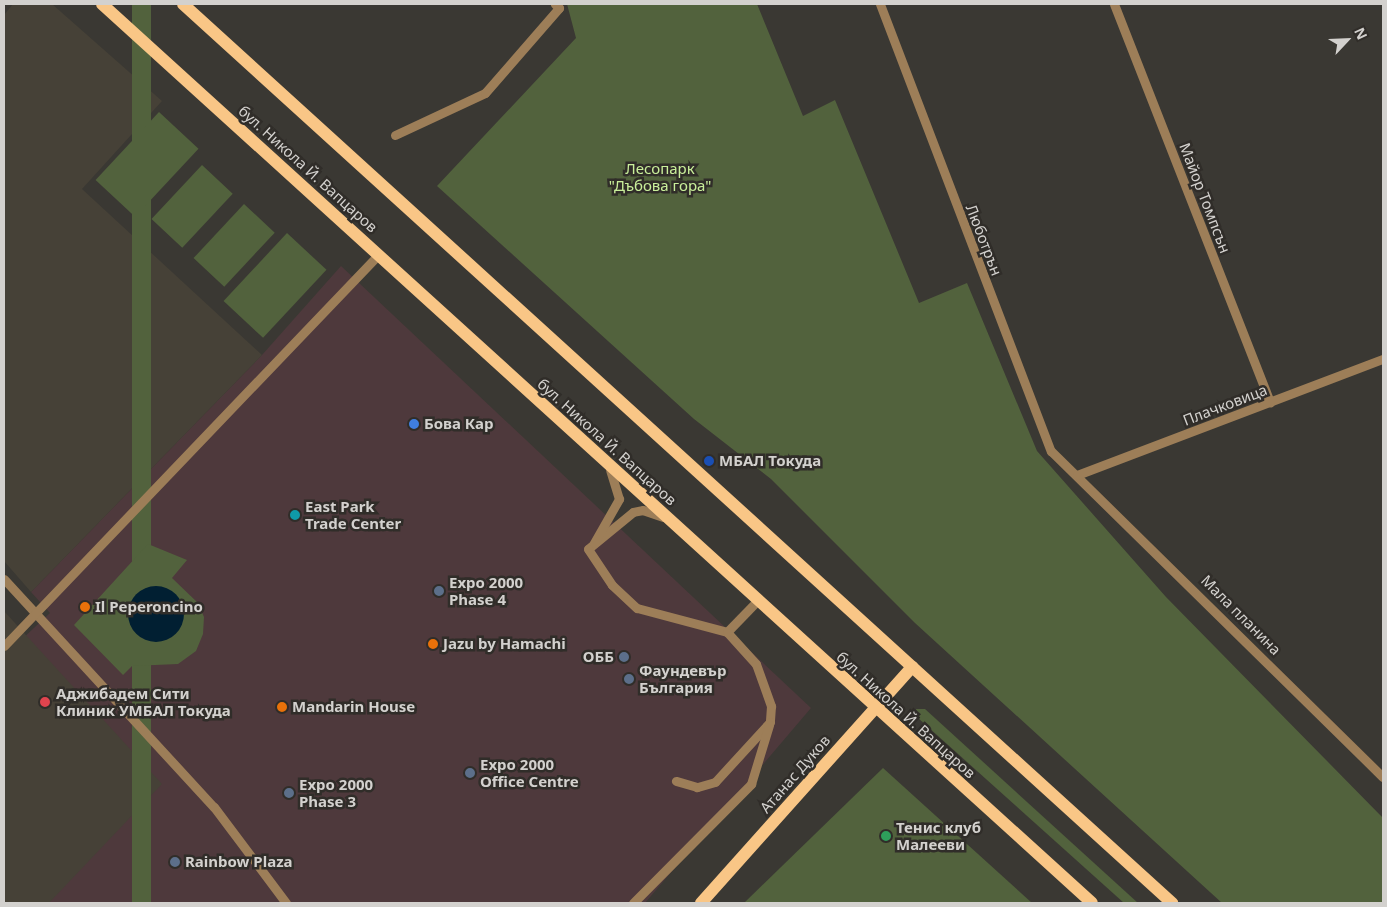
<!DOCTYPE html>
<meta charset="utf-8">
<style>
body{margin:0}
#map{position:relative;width:1387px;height:907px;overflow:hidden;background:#3a3833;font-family:"Noto Sans",sans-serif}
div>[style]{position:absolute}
.commercial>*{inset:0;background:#4e393c}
.built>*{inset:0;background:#464137}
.green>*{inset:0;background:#52623d;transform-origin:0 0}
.water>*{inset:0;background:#011f32}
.round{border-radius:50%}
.minor>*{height:9px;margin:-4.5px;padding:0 4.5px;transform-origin:4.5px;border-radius:4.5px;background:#9d7e58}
.major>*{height:12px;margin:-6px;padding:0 6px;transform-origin:6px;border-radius:6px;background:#f9c686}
.dots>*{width:14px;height:14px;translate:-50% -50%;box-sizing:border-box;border:2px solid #302d29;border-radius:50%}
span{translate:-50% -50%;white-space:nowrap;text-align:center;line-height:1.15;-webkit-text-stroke:5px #302d29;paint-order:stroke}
.park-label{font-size:15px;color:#c9ef9a}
.street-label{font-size:15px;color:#d3d1ce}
.poi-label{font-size:15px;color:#d3d1ce;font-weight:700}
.left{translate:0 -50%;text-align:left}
.right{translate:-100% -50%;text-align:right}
.frame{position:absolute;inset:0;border:5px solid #d3d1ce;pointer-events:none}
.north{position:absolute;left:1322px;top:15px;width:50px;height:50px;-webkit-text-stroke:4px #302d29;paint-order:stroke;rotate:65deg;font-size:14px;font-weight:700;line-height:20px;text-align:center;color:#d3d1ce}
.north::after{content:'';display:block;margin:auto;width:18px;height:22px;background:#d3d1ce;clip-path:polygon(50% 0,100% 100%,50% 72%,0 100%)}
</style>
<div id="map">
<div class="commercial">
<i style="clip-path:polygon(341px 266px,811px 708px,645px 903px,4px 903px,4px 656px,50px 613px,31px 592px,262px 355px)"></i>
</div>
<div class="built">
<i style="clip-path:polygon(13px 4px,52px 4px,162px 101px,82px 189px,262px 355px,31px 592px,4px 561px,4px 15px)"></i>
<i style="clip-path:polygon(4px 611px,162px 784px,49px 903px,4px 903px)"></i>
</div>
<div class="green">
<i style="left:132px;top:4px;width:19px;height:968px"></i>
<i style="clip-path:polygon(567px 4px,757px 4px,803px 116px,835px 100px,919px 303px,967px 283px,1037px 451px,1166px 597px,1383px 818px,1383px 903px,1222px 903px,915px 623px,771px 479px,694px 419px,437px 186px,576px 38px)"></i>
<i style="left:159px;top:112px;width:54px;height:93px;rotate:43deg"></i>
<i style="left:202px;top:165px;width:42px;height:74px;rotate:43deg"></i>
<i style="left:244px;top:204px;width:42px;height:74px;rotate:43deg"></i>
<i style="left:287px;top:233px;width:54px;height:93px;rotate:43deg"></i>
<i style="clip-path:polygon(148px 544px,187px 560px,172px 578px,198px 603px,204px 617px,203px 634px,196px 651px,178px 664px,132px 666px,123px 675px,74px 625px)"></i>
<i style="clip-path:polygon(916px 709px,925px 709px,1138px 903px,1124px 903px,918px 718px)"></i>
<i style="clip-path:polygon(883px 768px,1032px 903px,744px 903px)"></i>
</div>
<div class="water">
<i class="round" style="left:128px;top:586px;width:56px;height:56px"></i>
</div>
<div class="minor">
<i style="left:880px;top:4px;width:479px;rotate:69.1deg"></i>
<i style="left:1051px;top:451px;width:465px;rotate:44.5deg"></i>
<i style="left:1114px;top:4px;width:428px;rotate:68.6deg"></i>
<i style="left:395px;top:135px;width:99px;rotate:-25deg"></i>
<i style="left:485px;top:93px;width:113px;rotate:-49deg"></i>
<i style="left:559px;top:8px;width:6px;rotate:-135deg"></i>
<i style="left:1077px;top:475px;width:327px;rotate:-20.8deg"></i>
<i style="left:663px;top:517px;width:21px;rotate:-161deg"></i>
<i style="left:643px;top:510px;width:10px;rotate:169deg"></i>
<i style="left:633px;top:512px;width:58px;rotate:140.6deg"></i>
<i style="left:588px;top:549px;width:43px;rotate:56.3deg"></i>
<i style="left:612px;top:585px;width:34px;rotate:43deg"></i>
<i style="left:637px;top:608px;width:93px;rotate:14.9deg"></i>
<i style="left:727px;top:632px;width:43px;rotate:47.8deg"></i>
<i style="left:756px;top:664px;width:45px;rotate:70.3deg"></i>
<i style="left:771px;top:706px;width:16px;rotate:94deg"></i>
<i style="left:770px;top:722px;width:81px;rotate:132.5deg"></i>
<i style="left:715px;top:782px;width:19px;rotate:164deg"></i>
<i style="left:697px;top:787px;width:22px;rotate:-164deg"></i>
<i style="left:594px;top:543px;width:51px;rotate:-60.4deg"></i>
<i style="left:619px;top:499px;width:30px;rotate:-107deg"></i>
<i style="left:4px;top:579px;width:310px;rotate:47.4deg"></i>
<i style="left:214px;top:807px;width:120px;rotate:53.1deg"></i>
<i style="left:727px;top:632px;width:43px;rotate:-45.9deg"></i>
<i style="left:4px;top:646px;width:541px;rotate:-46.27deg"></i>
<i style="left:633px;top:903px;width:168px;rotate:-45.2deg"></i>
<i style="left:751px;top:784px;width:62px;rotate:-73deg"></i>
</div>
<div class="major">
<i style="left:102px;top:4px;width:1337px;rotate:42.24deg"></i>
<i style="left:183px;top:4px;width:1337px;rotate:42.27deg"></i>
<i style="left:701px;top:903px;width:317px;rotate:-48.2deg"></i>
</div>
<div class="dots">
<i style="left:414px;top:424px;background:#3f7fe0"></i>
<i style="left:709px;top:461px;background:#1a4fb4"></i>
<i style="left:295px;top:515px;background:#0f9aa8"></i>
<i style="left:439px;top:591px;background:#5c6f8a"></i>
<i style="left:85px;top:607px;background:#e8710a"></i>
<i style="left:433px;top:644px;background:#e8710a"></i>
<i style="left:624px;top:657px;background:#5c6f8a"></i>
<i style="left:629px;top:679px;background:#5c6f8a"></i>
<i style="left:45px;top:702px;background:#e0444e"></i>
<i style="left:282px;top:707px;background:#e8710a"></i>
<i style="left:470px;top:773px;background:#5c6f8a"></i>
<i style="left:289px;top:793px;background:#5c6f8a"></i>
<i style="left:886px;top:836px;background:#2e9e5b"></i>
<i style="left:175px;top:862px;background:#5c6f8a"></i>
</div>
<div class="park-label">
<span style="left:660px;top:177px">Лесопарк<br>"Дъбова гора"</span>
</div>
<div class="street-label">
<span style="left:308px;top:169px;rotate:42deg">бул. Никола Й. Вапцаров</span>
<span style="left:1205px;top:198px;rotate:69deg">Майор Томпсън</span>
<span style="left:984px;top:240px;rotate:69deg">Люботрън</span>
<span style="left:1225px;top:405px;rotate:-21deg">Плачковица</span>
<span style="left:607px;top:442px;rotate:42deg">бул. Никола Й. Вапцаров</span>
<span style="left:1241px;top:615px;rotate:45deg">Мала планина</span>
<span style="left:906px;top:715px;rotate:42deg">бул. Никола Й. Вапцаров</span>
<span style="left:795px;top:774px;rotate:-49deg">Атанас Дуков</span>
</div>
<div class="poi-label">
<span class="left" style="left:424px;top:424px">Бова Кар</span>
<span class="left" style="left:719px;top:461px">МБАЛ Токуда</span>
<span class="left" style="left:305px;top:515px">East Park<br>Trade Center</span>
<span class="left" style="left:449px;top:591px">Expo 2000<br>Phase 4</span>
<span class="left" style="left:95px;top:607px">Il Peperoncino</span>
<span class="left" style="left:443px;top:644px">Jazu by Hamachi</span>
<span class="right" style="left:614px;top:657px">ОББ</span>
<span class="left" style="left:639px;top:679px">Фаундевър<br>България</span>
<span class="left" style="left:56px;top:702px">Аджибадем Сити<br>Клиник УМБАЛ Токуда</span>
<span class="left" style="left:292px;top:707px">Mandarin House</span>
<span class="left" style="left:480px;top:773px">Expo 2000<br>Office Centre</span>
<span class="left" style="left:299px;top:793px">Expo 2000<br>Phase 3</span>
<span class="left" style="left:896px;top:836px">Тенис клуб<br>Малееви</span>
<span class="left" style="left:185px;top:862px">Rainbow Plaza</span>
</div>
<div class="frame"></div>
<div class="north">N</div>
</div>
